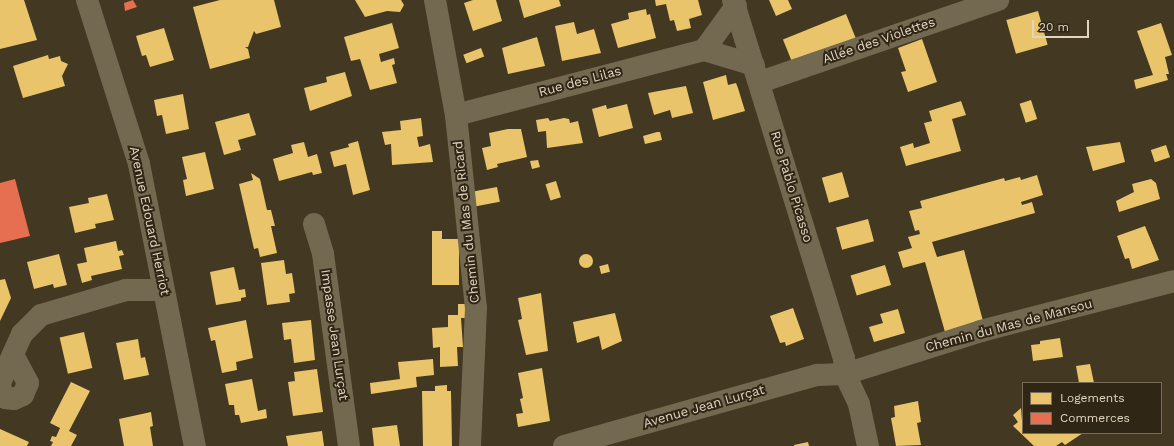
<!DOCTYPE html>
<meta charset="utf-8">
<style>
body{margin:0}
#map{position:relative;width:1174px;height:446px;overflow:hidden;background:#433822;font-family:"Work Sans",sans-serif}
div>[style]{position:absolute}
.homes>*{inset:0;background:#e9c46a;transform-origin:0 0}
.round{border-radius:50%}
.shops>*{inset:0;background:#e76f51}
.minor>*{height:22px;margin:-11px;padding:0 11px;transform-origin:11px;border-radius:11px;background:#736850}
span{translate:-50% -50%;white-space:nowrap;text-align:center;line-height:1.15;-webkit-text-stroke:4px #2f2615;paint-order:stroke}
.street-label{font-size:13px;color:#e1d5c0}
.legend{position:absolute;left:1022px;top:382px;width:140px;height:52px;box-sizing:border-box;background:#2f2615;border:1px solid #766c59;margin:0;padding:5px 7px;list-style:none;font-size:12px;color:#e1d5c0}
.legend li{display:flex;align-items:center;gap:8px;height:20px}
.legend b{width:20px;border:1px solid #766c59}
.scale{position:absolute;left:1032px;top:20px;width:57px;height:18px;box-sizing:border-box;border:2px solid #e1d5c0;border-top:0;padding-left:5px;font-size:12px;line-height:14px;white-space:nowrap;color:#e1d5c0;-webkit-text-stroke:3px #2f2615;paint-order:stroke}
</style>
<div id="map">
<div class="homes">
<i style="clip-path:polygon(0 0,24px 0,37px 40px,0 49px)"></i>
<i style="clip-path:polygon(220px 0,274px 0,281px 27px,256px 34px,254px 31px,248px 47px,245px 47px,248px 49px,250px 58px,210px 69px,193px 7px)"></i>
<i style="clip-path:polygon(355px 0,401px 0,404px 5px,400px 12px,387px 11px,365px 17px)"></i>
<i style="clip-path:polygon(473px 0,496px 0,502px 21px,473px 31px,464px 3px)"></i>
<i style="clip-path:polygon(519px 0,559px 0,561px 6px,524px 18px)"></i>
<i style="clip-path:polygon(655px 0,698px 0,702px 15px,689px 19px,691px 28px,677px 31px,674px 20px,670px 21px,666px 4px,656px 6px)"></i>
<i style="clip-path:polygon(769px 0,788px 0,792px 9px,776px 16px)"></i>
<i style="clip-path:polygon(646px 9px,647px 15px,650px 14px,656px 38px,618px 48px,611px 24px,629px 19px,628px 13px)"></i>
<i style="left:1038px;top:11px;width:35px;height:33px;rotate:74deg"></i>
<i style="left:846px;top:14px;width:27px;height:68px;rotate:68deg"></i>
<i style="clip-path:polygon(574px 22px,577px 34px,594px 29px,601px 53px,562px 61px,555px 26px)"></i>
<i style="clip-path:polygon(392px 23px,399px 48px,379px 54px,381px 62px,394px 58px,395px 64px,392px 65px,397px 83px,370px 90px,360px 59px,351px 61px,344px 37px)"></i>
<i style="clip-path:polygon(1161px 23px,1172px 55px,1165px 57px,1169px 74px,1166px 74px,1168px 80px,1136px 89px,1134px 80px,1153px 75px,1137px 31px)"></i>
<i style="clip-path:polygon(164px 28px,174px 60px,150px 67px,146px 55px,142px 56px,136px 36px)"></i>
<i style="clip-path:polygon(537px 37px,545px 66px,508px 74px,502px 48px)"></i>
<i style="clip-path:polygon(922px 39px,937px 82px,908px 92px,901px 72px,906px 71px,898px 48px)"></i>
<i style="left:481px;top:48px;width:9px;height:19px;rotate:69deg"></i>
<i style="clip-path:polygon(48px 55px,49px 59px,60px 56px,61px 61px,68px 64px,62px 76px,65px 86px,23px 98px,13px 66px)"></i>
<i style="clip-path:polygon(345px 72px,352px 96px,310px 111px,304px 88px,327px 82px,326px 77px)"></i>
<i style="clip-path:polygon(726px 75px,728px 85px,736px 83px,738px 88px,745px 111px,713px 120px,703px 82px)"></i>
<i style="clip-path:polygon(686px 86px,693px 113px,672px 118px,670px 110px,654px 115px,648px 93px)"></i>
<i style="clip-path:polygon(183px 94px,189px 129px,166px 134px,162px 115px,157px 116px,154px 100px)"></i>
<i style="left:1031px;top:100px;width:20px;height:12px;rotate:72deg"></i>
<i style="clip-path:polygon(961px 101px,966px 115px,952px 119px,961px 151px,906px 166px,900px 147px,913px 143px,914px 148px,930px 143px,924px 123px,932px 121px,929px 111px)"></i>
<i style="clip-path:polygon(627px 104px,633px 128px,599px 137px,592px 109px,606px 105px,607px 109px)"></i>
<i style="clip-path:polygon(249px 113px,256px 135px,238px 140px,241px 150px,224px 155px,215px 122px)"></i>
<i style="clip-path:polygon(421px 118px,423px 136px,417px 137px,419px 147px,430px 144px,433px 162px,392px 165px,391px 144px,385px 145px,382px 132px,401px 130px,400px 121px)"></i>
<i style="clip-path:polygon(548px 118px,550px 121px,564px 118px,569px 119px,570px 123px,578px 121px,583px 143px,547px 148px,546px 131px,538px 132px,536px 120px)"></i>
<i style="clip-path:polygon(508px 129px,521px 129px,527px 157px,497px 164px,498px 167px,487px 170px,482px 148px,491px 146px,489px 133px)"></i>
<i style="clip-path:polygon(657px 132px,660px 132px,662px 140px,645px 144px,643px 136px)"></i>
<i style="clip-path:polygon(358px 141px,370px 190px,353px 195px,346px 164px,334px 167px,330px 152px,349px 147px,348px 144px)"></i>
<i style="clip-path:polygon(304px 142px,308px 157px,317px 154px,322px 173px,313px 175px,312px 172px,279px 181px,273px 159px,293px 153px,291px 145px)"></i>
<i style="clip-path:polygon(1120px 142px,1125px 162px,1093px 171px,1086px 147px)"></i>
<i style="left:1166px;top:145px;width:13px;height:16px;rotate:72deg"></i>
<i style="clip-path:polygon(205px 152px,214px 189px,186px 196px,183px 180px,187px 179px,182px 157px)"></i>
<i style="clip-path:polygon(538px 160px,540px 167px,532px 169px,530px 161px)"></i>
<i style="left:842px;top:172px;width:26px;height:21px;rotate:74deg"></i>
<i style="clip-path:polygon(251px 173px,260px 179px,267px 210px,271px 210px,275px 226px,271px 226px,277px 253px,260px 257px,258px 248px,254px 249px,239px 184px,253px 180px)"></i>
<i style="clip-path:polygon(1037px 175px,1043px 195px,1021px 202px,1022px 205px,1032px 202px,1035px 213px,932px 242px,937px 257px,964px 250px,983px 321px,945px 332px,925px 262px,903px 268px,898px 252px,912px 248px,908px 237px,920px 234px,919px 230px,915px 231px,909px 211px,922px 208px,920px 201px,1004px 178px,1005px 181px,1020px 177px,1021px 180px)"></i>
<i style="clip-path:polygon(1151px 179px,1156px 183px,1160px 199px,1119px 212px,1116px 201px,1134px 192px,1132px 184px)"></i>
<i style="left:556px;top:181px;width:17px;height:11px;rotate:73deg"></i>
<i style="left:497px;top:187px;width:15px;height:24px;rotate:79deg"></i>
<i style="clip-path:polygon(107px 194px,114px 220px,95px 224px,96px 228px,75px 233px,69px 207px,89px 203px,88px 198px)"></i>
<i style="left:868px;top:219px;width:23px;height:33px;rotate:75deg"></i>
<i style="clip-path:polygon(1145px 226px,1159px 260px,1132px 269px,1129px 258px,1125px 259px,1117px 236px)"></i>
<i style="clip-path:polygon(432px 231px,442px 231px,442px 239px,459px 239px,459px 285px,432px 285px)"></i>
<i style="clip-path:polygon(116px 241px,118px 251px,122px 250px,124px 255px,119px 256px,122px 269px,91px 276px,92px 280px,82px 283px,77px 264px,87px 262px,84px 248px)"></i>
<i style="clip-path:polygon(59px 254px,67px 285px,54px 288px,53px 284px,34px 289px,27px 262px)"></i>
<i class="round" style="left:579px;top:254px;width:14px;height:14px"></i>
<i style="clip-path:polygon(284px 260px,286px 274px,292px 273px,295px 293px,289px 294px,290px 302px,267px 305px,261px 263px)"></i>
<i style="left:608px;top:264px;width:8px;height:9px;rotate:76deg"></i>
<i style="left:885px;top:265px;width:21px;height:36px;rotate:73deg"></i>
<i style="clip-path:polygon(234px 267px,239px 290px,245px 289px,246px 297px,241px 298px,241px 301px,216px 305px,210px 272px)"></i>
<i style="clip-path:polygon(5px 279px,11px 298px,0 321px,0 280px)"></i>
<i style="clip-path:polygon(541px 293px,548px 351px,526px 355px,518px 320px,522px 319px,518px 298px)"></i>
<i style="clip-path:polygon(458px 304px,467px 304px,465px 318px,461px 318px,463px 347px,457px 347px,458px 366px,440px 367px,440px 347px,433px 348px,432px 328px,448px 327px,448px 315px,458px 315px)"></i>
<i style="clip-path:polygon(793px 308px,804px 339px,786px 346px,785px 342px,780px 343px,770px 316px)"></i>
<i style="clip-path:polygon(898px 309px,905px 333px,874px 342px,869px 327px,883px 323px,880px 314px)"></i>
<i style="clip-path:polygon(615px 313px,622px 341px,602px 350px,599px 336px,577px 343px,573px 322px)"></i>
<i style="clip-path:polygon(246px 320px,253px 358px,236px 362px,237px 370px,222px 373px,215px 340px,211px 341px,208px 328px)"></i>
<i style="clip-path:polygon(311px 320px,315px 360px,294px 363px,291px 339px,284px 340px,282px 323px)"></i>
<i style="left:84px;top:332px;width:37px;height:25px;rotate:77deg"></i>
<i style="clip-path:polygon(1060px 338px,1063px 357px,1033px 361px,1031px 345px,1040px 344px,1040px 341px)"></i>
<i style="clip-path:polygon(138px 339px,141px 358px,145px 357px,149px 375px,124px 380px,116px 343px)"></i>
<i style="clip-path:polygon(433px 359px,434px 375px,416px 377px,417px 387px,371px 394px,370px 383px,400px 379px,398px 362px)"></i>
<i style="clip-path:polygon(1090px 364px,1094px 383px,1079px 383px,1076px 366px)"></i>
<i style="clip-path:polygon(542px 368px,550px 421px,518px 427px,516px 414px,523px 413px,520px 399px,523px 398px,518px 373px)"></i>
<i style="clip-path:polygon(317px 369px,323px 412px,293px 416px,288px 382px,295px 381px,294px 372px)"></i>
<i style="clip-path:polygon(252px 379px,258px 411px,266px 409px,267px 418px,241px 423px,239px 415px,235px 415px,234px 405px,229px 405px,225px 384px)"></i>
<i style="clip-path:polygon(71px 382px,90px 391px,69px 431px,77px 435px,71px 446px,51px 446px,53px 442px,50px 441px,52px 436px,56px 437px,60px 428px,50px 423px)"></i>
<i style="clip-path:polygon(447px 385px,447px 391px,451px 391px,452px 446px,423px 446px,422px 391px,435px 391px,435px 386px)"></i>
<i style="clip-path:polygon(918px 401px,921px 422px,917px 423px,921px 445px,896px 446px,891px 418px,895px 417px,894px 406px)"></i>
<i style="clip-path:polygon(1021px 408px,1023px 433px,1083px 433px,1065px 445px,1062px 442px,1056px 446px,1034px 446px,1013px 426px,1018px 422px,1013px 415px)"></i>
<i style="clip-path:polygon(151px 412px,153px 426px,150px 427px,153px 446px,124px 446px,119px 419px)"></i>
<i style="clip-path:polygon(397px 425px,400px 446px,374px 446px,372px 428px)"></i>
<i style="clip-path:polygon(0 429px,29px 442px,27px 446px,0 446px)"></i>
<i style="clip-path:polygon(322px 431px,324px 446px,288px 446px,286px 436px)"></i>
<i style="clip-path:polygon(808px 442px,809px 446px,794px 446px,794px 445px)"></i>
</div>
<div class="shops">
<i style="clip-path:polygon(133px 0,137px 7px,125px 11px,124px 3px)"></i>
<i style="clip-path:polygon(15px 179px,30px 236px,0 243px,0 183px)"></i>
</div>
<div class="minor">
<i style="left:87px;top:0;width:172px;rotate:72.4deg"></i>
<i style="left:139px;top:164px;width:288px;rotate:78.8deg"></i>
<i style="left:435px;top:0;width:117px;rotate:79.7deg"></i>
<i style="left:456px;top:115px;width:194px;rotate:84.1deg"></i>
<i style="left:476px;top:308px;width:138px;rotate:92.5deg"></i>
<i style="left:733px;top:0;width:375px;rotate:72.8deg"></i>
<i style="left:844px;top:358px;width:16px;rotate:86deg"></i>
<i style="left:845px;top:374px;width:33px;rotate:65deg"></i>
<i style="left:859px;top:404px;width:43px;rotate:77.9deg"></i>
<i style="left:736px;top:6px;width:54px;rotate:126deg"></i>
<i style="left:704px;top:50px;width:52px;rotate:16.7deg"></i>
<i style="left:760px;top:82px;width:252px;rotate:-19deg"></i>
<i style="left:456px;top:115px;width:256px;rotate:-14.7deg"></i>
<i style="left:314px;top:224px;width:31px;rotate:73deg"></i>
<i style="left:323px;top:254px;width:194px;rotate:82.3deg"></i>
<i style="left:0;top:383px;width:54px;rotate:-65.8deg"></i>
<i style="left:22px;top:334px;width:27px;rotate:-45deg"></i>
<i style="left:41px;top:315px;width:89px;rotate:-16.4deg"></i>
<i style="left:126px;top:290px;width:36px"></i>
<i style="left:0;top:388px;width:12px;rotate:59deg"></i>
<i style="left:6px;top:398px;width:8px;rotate:7deg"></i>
<i style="left:14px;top:399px;width:10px;rotate:-24deg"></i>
<i style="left:23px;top:395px;width:13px;rotate:-67deg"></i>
<i style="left:28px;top:383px;width:32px;rotate:-118deg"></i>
<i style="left:564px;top:446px;width:263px;rotate:-15.7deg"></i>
<i style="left:817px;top:375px;width:28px;rotate:-2deg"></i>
<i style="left:845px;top:374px;width:143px;rotate:-17.5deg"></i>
<i style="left:981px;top:331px;width:199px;rotate:-14.5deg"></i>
</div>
<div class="street-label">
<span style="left:879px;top:41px;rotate:-19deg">Allée des Violettes</span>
<span style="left:580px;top:82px;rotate:-15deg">Rue des Lilas</span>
<span style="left:791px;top:187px;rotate:73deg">Rue Pablo Picasso</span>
<span style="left:149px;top:221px;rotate:78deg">Avenue Edouard Herriot</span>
<span style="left:467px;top:222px;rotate:-96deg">Chemin du Mas de Ricard</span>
<span style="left:1009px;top:326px;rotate:-15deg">Chemin du Mas de Mansou</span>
<span style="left:334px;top:335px;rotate:82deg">Impasse Jean Lurçat</span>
<span style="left:704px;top:407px;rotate:-16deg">Avenue Jean Lurçat</span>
</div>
<ul class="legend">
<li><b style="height:11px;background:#e9c46a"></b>Logements</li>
<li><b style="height:11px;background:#e76f51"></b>Commerces</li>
</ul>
<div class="scale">20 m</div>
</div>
